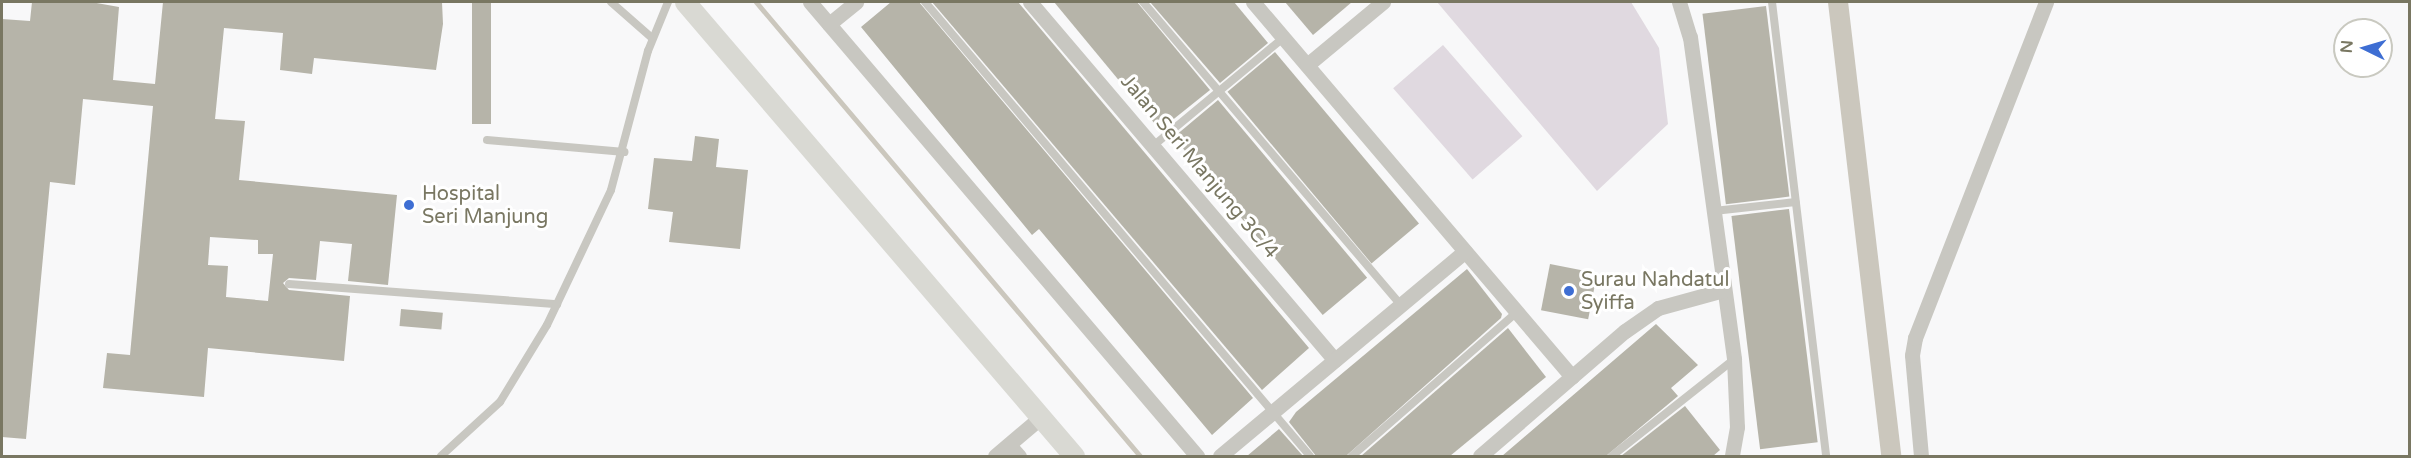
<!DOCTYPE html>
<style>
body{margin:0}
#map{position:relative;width:2411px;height:458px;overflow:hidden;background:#f8f8f9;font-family:"Varela Round",sans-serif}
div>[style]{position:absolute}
.green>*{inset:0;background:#e0d9e0;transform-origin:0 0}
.stream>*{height:5px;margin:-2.5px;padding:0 2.5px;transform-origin:2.5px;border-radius:2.5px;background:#cbc7bd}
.canal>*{height:20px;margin:-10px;padding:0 10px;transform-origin:10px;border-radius:10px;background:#cbc7bd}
.building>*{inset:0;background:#b6b4a9;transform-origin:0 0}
.lane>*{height:8px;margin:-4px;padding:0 4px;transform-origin:4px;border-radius:4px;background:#c8c7c1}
.street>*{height:15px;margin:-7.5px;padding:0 7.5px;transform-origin:7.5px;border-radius:7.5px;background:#c8c7c1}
.secondary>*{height:21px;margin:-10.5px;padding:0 10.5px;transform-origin:10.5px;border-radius:10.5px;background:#d9d9d3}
.dots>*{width:16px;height:16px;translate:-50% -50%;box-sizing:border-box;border:3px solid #fff;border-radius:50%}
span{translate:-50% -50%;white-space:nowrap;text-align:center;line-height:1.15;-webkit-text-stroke:6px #fff;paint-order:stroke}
.street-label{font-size:20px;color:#797762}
.poi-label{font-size:20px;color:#797762}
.left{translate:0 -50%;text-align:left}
.frame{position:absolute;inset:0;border:3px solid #797762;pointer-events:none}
.north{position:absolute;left:2333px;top:18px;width:60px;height:60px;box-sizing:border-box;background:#fff;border:2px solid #c9c9c0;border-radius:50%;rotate:275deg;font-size:16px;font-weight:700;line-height:24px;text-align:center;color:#797762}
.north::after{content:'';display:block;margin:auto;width:21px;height:27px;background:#3e6ed3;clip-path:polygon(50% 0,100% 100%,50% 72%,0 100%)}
</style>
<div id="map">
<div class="green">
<i style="clip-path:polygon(1437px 2px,1631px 2px,1659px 48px,1668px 124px,1597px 191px)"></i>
<i style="left:1443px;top:45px;width:121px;height:66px;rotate:49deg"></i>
</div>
<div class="stream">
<i style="left:756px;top:2px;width:595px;rotate:49.77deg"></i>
</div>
<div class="canal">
<i style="left:1838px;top:2px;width:457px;rotate:83.3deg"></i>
</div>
<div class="building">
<i style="clip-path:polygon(evenodd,32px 2px,91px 2px,119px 7px,113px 80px,155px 84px,163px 2px,442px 2px,443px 24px,436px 70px,314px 58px,312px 74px,280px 70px,283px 33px,224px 28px,215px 119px,245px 121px,239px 180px,397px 195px,388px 285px,348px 281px,352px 244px,320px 241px,316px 280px,289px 278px,283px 283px,289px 290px,350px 296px,344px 361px,208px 348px,204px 397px,103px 388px,107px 353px,130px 355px,153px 106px,83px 99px,75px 185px,50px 182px,26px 439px,2px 437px,2px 19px,30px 21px,32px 2px,210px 237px,258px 240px,258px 254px,273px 254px,268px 301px,226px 297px,228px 266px,208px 265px,210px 237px)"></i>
<i style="left:472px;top:2px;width:19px;height:122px"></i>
<i style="clip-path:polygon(891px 2px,919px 2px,1253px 398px,1212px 435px,1039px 229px,1032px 235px,861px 27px)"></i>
<i style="clip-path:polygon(932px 2px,1018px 2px,1309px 348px,1262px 390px)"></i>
<i style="clip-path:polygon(1054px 2px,1137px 2px,1210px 90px,1160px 130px)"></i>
<i style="clip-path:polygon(1150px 2px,1234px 2px,1268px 43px,1220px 83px)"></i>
<i style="clip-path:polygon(1285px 2px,1352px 2px,1313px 35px)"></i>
<i style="left:1766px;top:6px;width:192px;height:64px;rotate:83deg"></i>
<i style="left:1275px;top:52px;width:224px;height:62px;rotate:50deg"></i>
<i style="left:1218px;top:100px;width:232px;height:58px;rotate:50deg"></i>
<i style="clip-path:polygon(695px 136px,719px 139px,716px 167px,748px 170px,740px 249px,669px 242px,673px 212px,648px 209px,654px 158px,692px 161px)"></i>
<i style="left:1789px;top:209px;width:235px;height:58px;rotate:83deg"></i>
<i style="left:1550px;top:264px;width:48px;height:47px;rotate:11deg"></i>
<i style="clip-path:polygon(1467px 269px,1502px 314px,1501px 318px,1346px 456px,1316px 456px,1289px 422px,1296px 412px)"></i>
<i style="left:401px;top:309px;width:42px;height:17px;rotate:5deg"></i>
<i style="clip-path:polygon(1656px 324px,1698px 365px,1671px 388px,1678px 396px,1606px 456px,1502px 456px)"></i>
<i style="clip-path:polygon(1508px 328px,1546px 377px,1450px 456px,1361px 456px)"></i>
<i style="clip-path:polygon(1685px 406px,1720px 450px,1713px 456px,1621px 456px)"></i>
<i style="clip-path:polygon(1279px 429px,1303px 456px,1247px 456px)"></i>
</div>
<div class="lane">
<i style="left:611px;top:2px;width:55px;rotate:41.3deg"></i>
<i style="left:925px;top:2px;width:595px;rotate:49.7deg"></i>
<i style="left:1143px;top:2px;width:398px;rotate:49.6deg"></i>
<i style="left:1772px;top:2px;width:457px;rotate:83.2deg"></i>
<i style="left:487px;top:140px;width:138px;rotate:5deg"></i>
<i style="left:1153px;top:146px;width:169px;rotate:-39.7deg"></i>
<i style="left:1714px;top:211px;width:82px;rotate:-6.3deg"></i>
<i style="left:289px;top:284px;width:269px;rotate:4.3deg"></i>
<i style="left:441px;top:456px;width:80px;rotate:-42.5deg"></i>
<i style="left:500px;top:402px;width:90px;rotate:-58.6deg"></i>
<i style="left:547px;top:325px;width:149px;rotate:-64.6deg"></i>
<i style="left:611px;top:190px;width:144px;rotate:-75.1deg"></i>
<i style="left:648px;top:51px;width:53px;rotate:-67.8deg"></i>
<i style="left:1352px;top:456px;width:219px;rotate:-41.1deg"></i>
<i style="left:1612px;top:456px;width:154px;rotate:-38.4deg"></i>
</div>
<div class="street">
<i style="left:810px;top:2px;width:597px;rotate:49.55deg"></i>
<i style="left:1030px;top:2px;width:470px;rotate:49.6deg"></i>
<i style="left:1253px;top:2px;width:492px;rotate:49.6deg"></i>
<i style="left:1679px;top:2px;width:37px;rotate:73deg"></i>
<i style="left:1690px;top:37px;width:325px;rotate:82.2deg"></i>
<i style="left:1734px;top:359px;width:68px;rotate:87.5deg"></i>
<i style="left:1737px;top:427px;width:29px;rotate:100deg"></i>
<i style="left:829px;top:24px;width:35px;rotate:-39deg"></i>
<i style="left:1307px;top:65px;width:99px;rotate:-39.7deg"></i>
<i style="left:1009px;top:445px;width:15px;rotate:48deg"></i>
<i style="left:995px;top:456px;width:60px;rotate:-40.3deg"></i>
<i style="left:1220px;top:456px;width:319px;rotate:-39.9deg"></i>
<i style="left:1480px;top:456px;width:191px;rotate:-40.8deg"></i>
<i style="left:1625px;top:331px;width:40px;rotate:-34.9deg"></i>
<i style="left:1658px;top:308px;width:68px;rotate:-15.3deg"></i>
<i style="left:1921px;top:456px;width:101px;rotate:-95.1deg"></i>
<i style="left:1912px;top:355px;width:17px;rotate:-80deg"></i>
<i style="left:1915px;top:338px;width:361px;rotate:-68.7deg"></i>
</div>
<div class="secondary">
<i style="left:685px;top:2px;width:598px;rotate:49.41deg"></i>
</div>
<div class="dots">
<i style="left:409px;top:205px;background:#3e6ed3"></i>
<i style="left:1569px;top:291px;background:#3e6ed3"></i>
</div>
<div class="street-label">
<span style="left:1199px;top:167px;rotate:50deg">Jalan Seri Manjung 3C/4</span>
</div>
<div class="poi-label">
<span class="left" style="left:422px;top:206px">Hospital<br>Seri Manjung</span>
<span class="left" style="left:1581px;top:292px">Surau Nahdatul<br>Syiffa</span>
</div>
<div class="frame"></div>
<div class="north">N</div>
</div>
